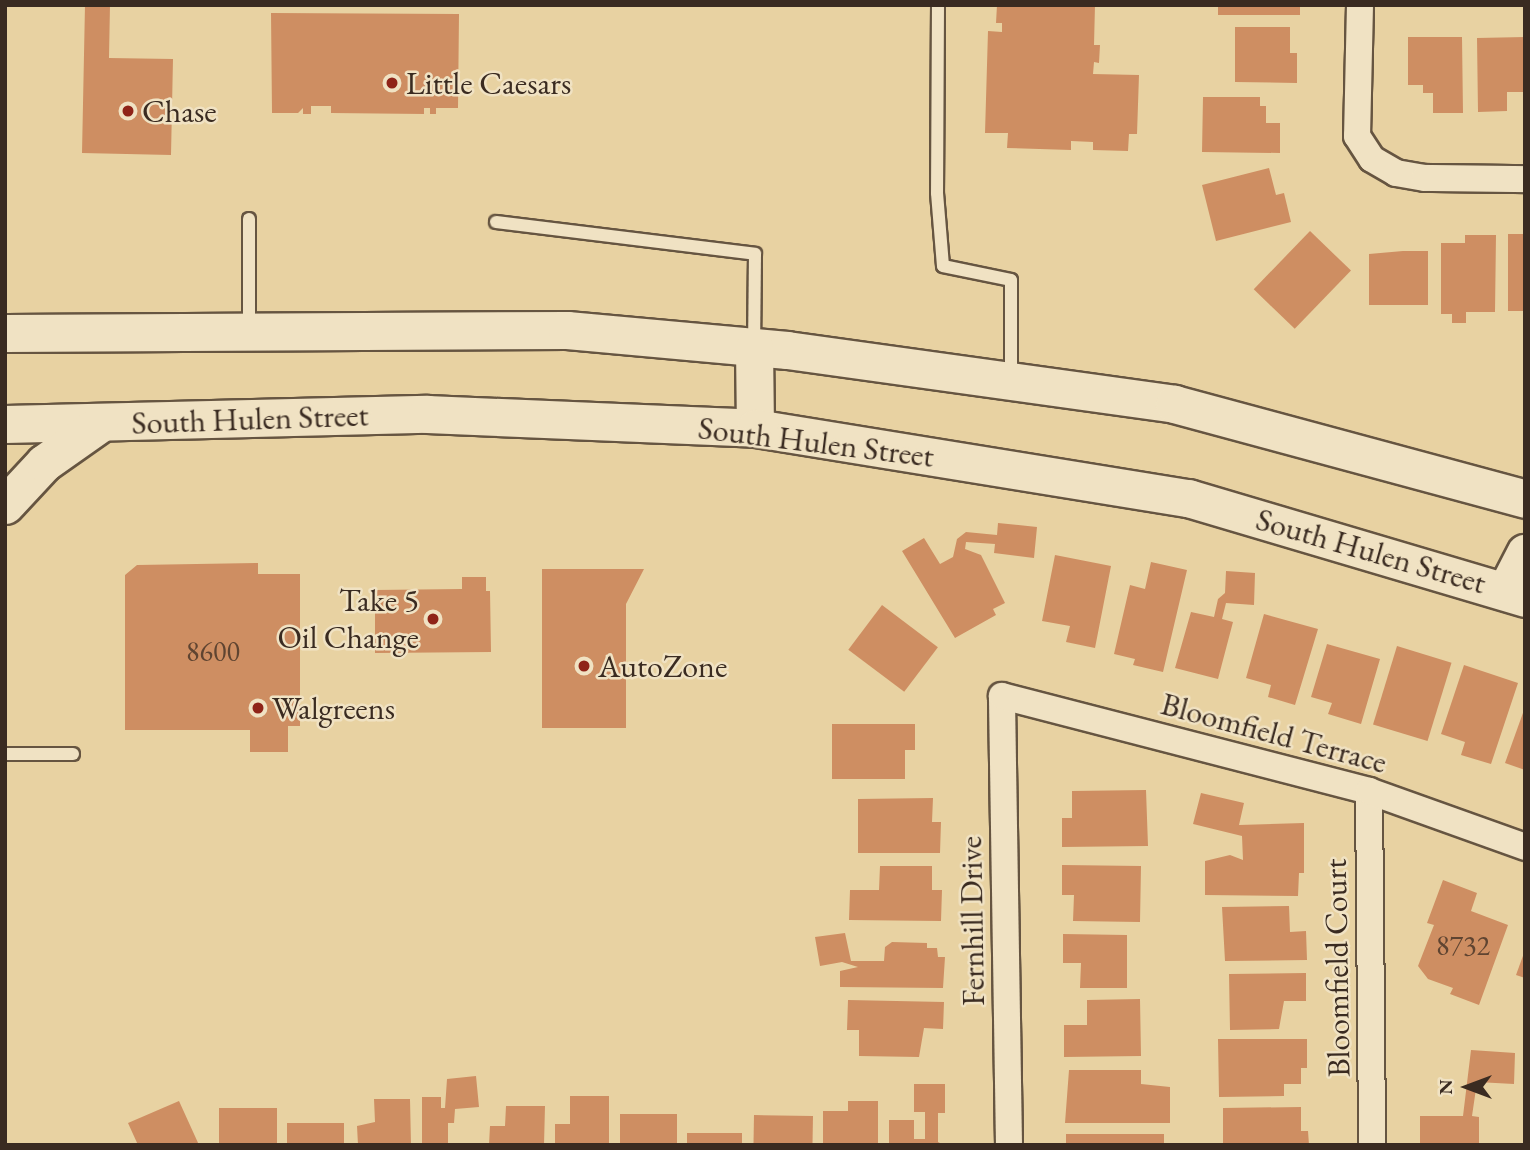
<!DOCTYPE html>
<style>
body{margin:0}
#map{position:relative;width:1530px;height:1150px;overflow:hidden;background:#e8d2a2;font-family:"EB Garamond",serif}
div>[style]{position:absolute}
.building>*{inset:0;background:#ce8e62;transform-origin:0 0}
.roads{filter:drop-shadow(2px 0 #665541) drop-shadow(-2px 0 #665541) drop-shadow(0 2px #665541) drop-shadow(0 -2px #665541)}
.lane>*{height:12px;margin:-6px;padding:0 6px;transform-origin:6px;border-radius:6px;background:#f0e2c3}
.street>*{height:26px;margin:-13px;padding:0 13px;transform-origin:13px;border-radius:13px;background:#f0e2c3}
.secondary>*{height:37px;margin:-18.5px;padding:0 18.5px;transform-origin:18.5px;border-radius:18.5px;background:#f0e2c3}
.dots>*{width:19px;height:19px;translate:-50% -50%;box-sizing:border-box;border:4px solid #f0e2c3;border-radius:50%}
span{translate:-50% -50%;white-space:nowrap;text-align:center;line-height:1.15;-webkit-text-stroke:5px #f0e2c3;paint-order:stroke}
.number-label{font-size:28px;color:#5f4431}
.number-label span{-webkit-text-stroke-width:0}
.poi-label{font-size:32px;color:#3a2b21}
.left{translate:0 -50%;text-align:left}
.right{translate:-100% -50%;text-align:right}
.street-label{font-size:32px;color:#3a2b21}
.frame{position:absolute;inset:0;border:7px solid #3a2b21;pointer-events:none}
.north{position:absolute;left:1432px;top:1052px;width:70px;height:70px;-webkit-text-stroke:5px #f0e2c3;paint-order:stroke;rotate:270deg;font-size:19px;font-weight:700;line-height:28px;text-align:center;color:#3a2b21}
.north::after{content:'';display:block;margin:auto;width:24px;height:32px;background:#3a2b21;clip-path:polygon(50% 0,100% 100%,50% 72%,0 100%)}
</style>
<div id="map">
<div class="building">
<i style="clip-path:polygon(85px 5px,110px 5px,109px 58px,173px 59px,171px 155px,82px 153px)"></i>
<i style="clip-path:polygon(997px 5px,1095px 5px,1094px 45px,1100px 45px,1099px 63px,1094px 62px,1093px 74px,1139px 75px,1137px 134px,1129px 134px,1128px 151px,1093px 150px,1093px 142px,1071px 141px,1071px 150px,1007px 148px,1008px 133px,985px 133px,988px 31px,1002px 32px,1002px 23px,996px 23px)"></i>
<i style="left:1218px;top:5px;width:82px;height:10px"></i>
<i style="clip-path:polygon(271px 13px,459px 14px,458px 108px,436px 108px,436px 114px,430px 114px,430px 108px,424px 108px,424px 114px,331px 113px,331px 106px,311px 106px,311px 114px,303px 114px,303px 108px,298px 113px,272px 113px)"></i>
<i style="clip-path:polygon(1235px 27px,1290px 27px,1290px 53px,1297px 53px,1297px 83px,1235px 82px)"></i>
<i style="clip-path:polygon(1408px 37px,1462px 37px,1463px 113px,1433px 113px,1433px 93px,1423px 93px,1423px 85px,1408px 85px)"></i>
<i style="clip-path:polygon(1525px 37px,1525px 92px,1507px 92px,1507px 111px,1478px 112px,1477px 38px)"></i>
<i style="clip-path:polygon(1203px 97px,1260px 97px,1260px 106px,1266px 106px,1266px 123px,1280px 123px,1280px 153px,1202px 152px)"></i>
<i style="clip-path:polygon(1269px 168px,1276px 195px,1284px 193px,1291px 222px,1216px 241px,1202px 185px)"></i>
<i style="left:1310px;top:231px;width:57px;height:81px;rotate:44deg"></i>
<i style="left:1508px;top:234px;width:17px;height:77px"></i>
<i style="clip-path:polygon(1465px 235px,1496px 235px,1495px 312px,1466px 312px,1466px 323px,1452px 323px,1452px 314px,1441px 314px,1441px 243px,1465px 243px)"></i>
<i style="clip-path:polygon(1403px 251px,1428px 251px,1428px 305px,1369px 305px,1369px 254px)"></i>
<i style="clip-path:polygon(998px 523px,1037px 527px,1034px 558px,994px 553px,995px 544px,966px 542px,965px 549px,981px 555px,1005px 603px,993px 609px,996px 615px,955px 638px,902px 551px,924px 538px,940px 564px,953px 557px,957px 539px,966px 532px,997px 535px)"></i>
<i style="clip-path:polygon(1055px 555px,1111px 566px,1095px 648px,1066px 642px,1070px 626px,1042px 621px)"></i>
<i style="clip-path:polygon(1151px 562px,1187px 570px,1163px 672px,1133px 665px,1135px 659px,1114px 654px,1130px 585px,1145px 589px)"></i>
<i style="clip-path:polygon(258px 563px,258px 574px,300px 574px,300px 726px,288px 726px,288px 752px,250px 752px,250px 730px,125px 730px,125px 575px,137px 565px)"></i>
<i style="clip-path:polygon(542px 569px,644px 569px,626px 604px,626px 728px,542px 728px)"></i>
<i style="clip-path:polygon(1226px 571px,1255px 573px,1254px 605px,1226px 603px,1222px 619px,1233px 622px,1218px 679px,1175px 668px,1191px 612px,1214px 617px,1218px 599px,1225px 593px)"></i>
<i style="clip-path:polygon(462px 577px,486px 577px,486px 591px,490px 591px,491px 652px,375px 653px,375px 590px,462px 589px)"></i>
<i style="left:882px;top:605px;width:70px;height:56px;rotate:37deg"></i>
<i style="clip-path:polygon(1264px 614px,1318px 629px,1295px 705px,1268px 697px,1271px 685px,1246px 678px)"></i>
<i style="clip-path:polygon(1327px 644px,1380px 659px,1361px 724px,1328px 714px,1332px 703px,1311px 697px)"></i>
<i style="left:1397px;top:646px;width:57px;height:82px;rotate:17deg"></i>
<i style="clip-path:polygon(1464px 665px,1518px 683px,1491px 764px,1461px 755px,1465px 742px,1441px 734px)"></i>
<i style="clip-path:polygon(1524px 710px,1525px 710px,1525px 770px,1505px 763px)"></i>
<i style="clip-path:polygon(832px 724px,915px 724px,915px 750px,905px 750px,905px 779px,832px 779px)"></i>
<i style="clip-path:polygon(1146px 790px,1148px 846px,1062px 847px,1062px 818px,1072px 818px,1072px 791px)"></i>
<i style="clip-path:polygon(1201px 793px,1244px 803px,1239px 825px,1304px 823px,1304px 873px,1299px 873px,1298px 896px,1205px 895px,1205px 861px,1230px 855px,1243px 860px,1242px 836px,1193px 824px)"></i>
<i style="clip-path:polygon(933px 798px,932px 822px,941px 822px,940px 853px,858px 853px,858px 799px)"></i>
<i style="clip-path:polygon(1062px 865px,1141px 866px,1140px 922px,1073px 921px,1074px 895px,1062px 895px)"></i>
<i style="clip-path:polygon(880px 866px,932px 866px,932px 890px,942px 890px,941px 921px,849px 920px,850px 890px,879px 890px)"></i>
<i style="clip-path:polygon(1443px 880px,1477px 893px,1471px 911px,1508px 925px,1479px 1005px,1450px 994px,1453px 988px,1428px 979px,1418px 966px,1434px 925px,1427px 923px)"></i>
<i style="clip-path:polygon(1289px 906px,1290px 932px,1306px 931px,1307px 960px,1225px 961px,1222px 907px)"></i>
<i style="clip-path:polygon(845px 933px,851px 961px,884px 961px,885px 947px,892px 942px,927px 943px,927px 948px,937px 948px,938px 957px,945px 957px,943px 988px,840px 987px,840px 971px,858px 967px,842px 962px,820px 966px,815px 937px)"></i>
<i style="clip-path:polygon(1063px 934px,1127px 935px,1127px 988px,1080px 988px,1081px 963px,1063px 963px)"></i>
<i style="clip-path:polygon(1524px 953px,1525px 953px,1525px 978px,1516px 975px)"></i>
<i style="clip-path:polygon(1306px 973px,1306px 1001px,1284px 1001px,1279px 1029px,1230px 1030px,1229px 974px)"></i>
<i style="clip-path:polygon(1140px 999px,1141px 1056px,1064px 1057px,1064px 1025px,1087px 1025px,1087px 1000px)"></i>
<i style="clip-path:polygon(848px 1000px,944px 1002px,943px 1029px,924px 1028px,919px 1057px,859px 1056px,859px 1030px,847px 1030px)"></i>
<i style="clip-path:polygon(1218px 1039px,1307px 1039px,1307px 1068px,1301px 1068px,1301px 1084px,1284px 1084px,1284px 1096px,1219px 1097px)"></i>
<i style="clip-path:polygon(1471px 1050px,1515px 1053px,1514px 1084px,1477px 1082px,1472px 1116px,1479px 1117px,1479px 1145px,1420px 1145px,1420px 1116px,1463px 1116px)"></i>
<i style="clip-path:polygon(1069px 1070px,1141px 1070px,1141px 1084px,1170px 1087px,1170px 1123px,1065px 1123px)"></i>
<i style="clip-path:polygon(476px 1076px,479px 1107px,455px 1109px,454px 1123px,448px 1123px,448px 1145px,422px 1145px,422px 1097px,441px 1097px,441px 1108px,445px 1108px,447px 1079px)"></i>
<i style="clip-path:polygon(914px 1084px,945px 1084px,945px 1113px,938px 1113px,938px 1142px,944px 1145px,889px 1145px,889px 1120px,914px 1120px,914px 1139px,925px 1139px,925px 1112px,914px 1112px)"></i>
<i style="clip-path:polygon(570px 1096px,609px 1096px,609px 1145px,555px 1145px,555px 1124px,570px 1124px)"></i>
<i style="clip-path:polygon(374px 1099px,410px 1099px,411px 1145px,358px 1145px,357px 1126px,375px 1122px)"></i>
<i style="clip-path:polygon(179px 1101px,199px 1145px,138px 1145px,128px 1123px)"></i>
<i style="clip-path:polygon(848px 1101px,878px 1101px,878px 1145px,823px 1145px,823px 1111px,848px 1111px)"></i>
<i style="clip-path:polygon(506px 1106px,545px 1106px,544px 1145px,489px 1145px,490px 1126px,505px 1126px)"></i>
<i style="clip-path:polygon(1301px 1107px,1301px 1131px,1308px 1131px,1309px 1145px,1223px 1145px,1223px 1108px)"></i>
<i style="left:219px;top:1108px;width:58px;height:37px"></i>
<i style="left:620px;top:1114px;width:57px;height:31px"></i>
<i style="left:754px;top:1115px;width:59px;height:30px;rotate:1deg"></i>
<i style="left:287px;top:1123px;width:57px;height:22px"></i>
<i style="left:742px;top:1133px;width:12px;height:55px;rotate:90deg"></i>
<i style="left:1164px;top:1134px;width:11px;height:98px;rotate:90deg"></i>
</div>
<div class="roads">
<div class="lane">
<i style="left:938px;top:5px;width:188px;rotate:90.3deg"></i>
<i style="left:937px;top:193px;width:73px;rotate:85.3deg"></i>
<i style="left:943px;top:266px;width:69px;rotate:11.6deg"></i>
<i style="left:1011px;top:280px;width:97px;rotate:90deg"></i>
<i style="left:249px;top:219px;width:111px;rotate:90deg"></i>
<i style="left:496px;top:222px;width:261px;rotate:7deg"></i>
<i style="left:755px;top:254px;width:89px;rotate:90.6deg"></i>
<i style="left:5px;top:754px;width:68px"></i>
</div>
<div class="street">
<i style="left:1360px;top:5px;width:131px;rotate:91.3deg"></i>
<i style="left:1357px;top:136px;width:27px;rotate:57deg"></i>
<i style="left:1372px;top:159px;width:28px;rotate:30deg"></i>
<i style="left:1396px;top:173px;width:29px;rotate:10deg"></i>
<i style="left:1425px;top:178px;width:100px;rotate:0.6deg"></i>
<i style="left:1369px;top:791px;width:354px;rotate:89.5deg"></i>
<i style="left:1009px;top:1145px;width:449px;rotate:-90.9deg"></i>
<i style="left:1002px;top:696px;width:379px;rotate:14.5deg"></i>
<i style="left:1369px;top:791px;width:166px;rotate:19.7deg"></i>
</div>
<div class="secondary">
<i style="left:5px;top:333px;width:562px;rotate:-0.31deg"></i>
<i style="left:567px;top:330px;width:221px;rotate:5.2deg"></i>
<i style="left:787px;top:350px;width:391px;rotate:7.9deg"></i>
<i style="left:1174px;top:404px;width:364px;rotate:15.1deg"></i>
<i style="left:754px;top:347px;width:81px;rotate:89.3deg"></i>
<i style="left:5px;top:424px;width:422px;rotate:-1.4deg"></i>
<i style="left:427px;top:414px;width:328px;rotate:2.4deg"></i>
<i style="left:755px;top:428px;width:439px;rotate:9.2deg"></i>
<i style="left:1188px;top:498px;width:352px;rotate:16.5deg"></i>
<i style="left:5px;top:505px;width:57px;rotate:-47.1deg"></i>
<i style="left:44px;top:463px;width:67px;rotate:-35.3deg"></i>
<i style="left:1506px;top:590px;width:42px;rotate:-62.8deg"></i>
</div>
</div>
<div class="dots">
<i style="left:392px;top:83px;background:#8f2418"></i>
<i style="left:128px;top:111px;background:#8f2418"></i>
<i style="left:433px;top:619px;background:#8f2418"></i>
<i style="left:584px;top:666px;background:#8f2418"></i>
<i style="left:258px;top:708px;background:#8f2418"></i>
</div>
<div class="number-label">
<span style="left:213px;top:651px">8600</span>
<span style="left:1463px;top:945px">8732</span>
</div>
<div class="poi-label">
<span class="left" style="left:406px;top:83px">Little Caesars</span>
<span class="left" style="left:142px;top:111px">Chase</span>
<span class="right" style="left:419px;top:619px">Take 5<br>Oil Change</span>
<span class="left" style="left:598px;top:666px">AutoZone</span>
<span class="left" style="left:272px;top:708px">Walgreens</span>
</div>
<div class="street-label">
<span style="left:250px;top:419px;rotate:-2deg">South Hulen Street</span>
<span style="left:816px;top:442px;rotate:7deg">South Hulen Street</span>
<span style="left:1371px;top:551px;rotate:16deg">South Hulen Street</span>
<span style="left:1274px;top:733px;rotate:15deg">Bloomfield Terrace</span>
<span style="left:972px;top:921px;rotate:-91deg">Fernhill Drive</span>
<span style="left:1337px;top:968px;rotate:-91deg">Bloomfield Court</span>
</div>
<div class="frame"></div>
<div class="north">N</div>
</div>
